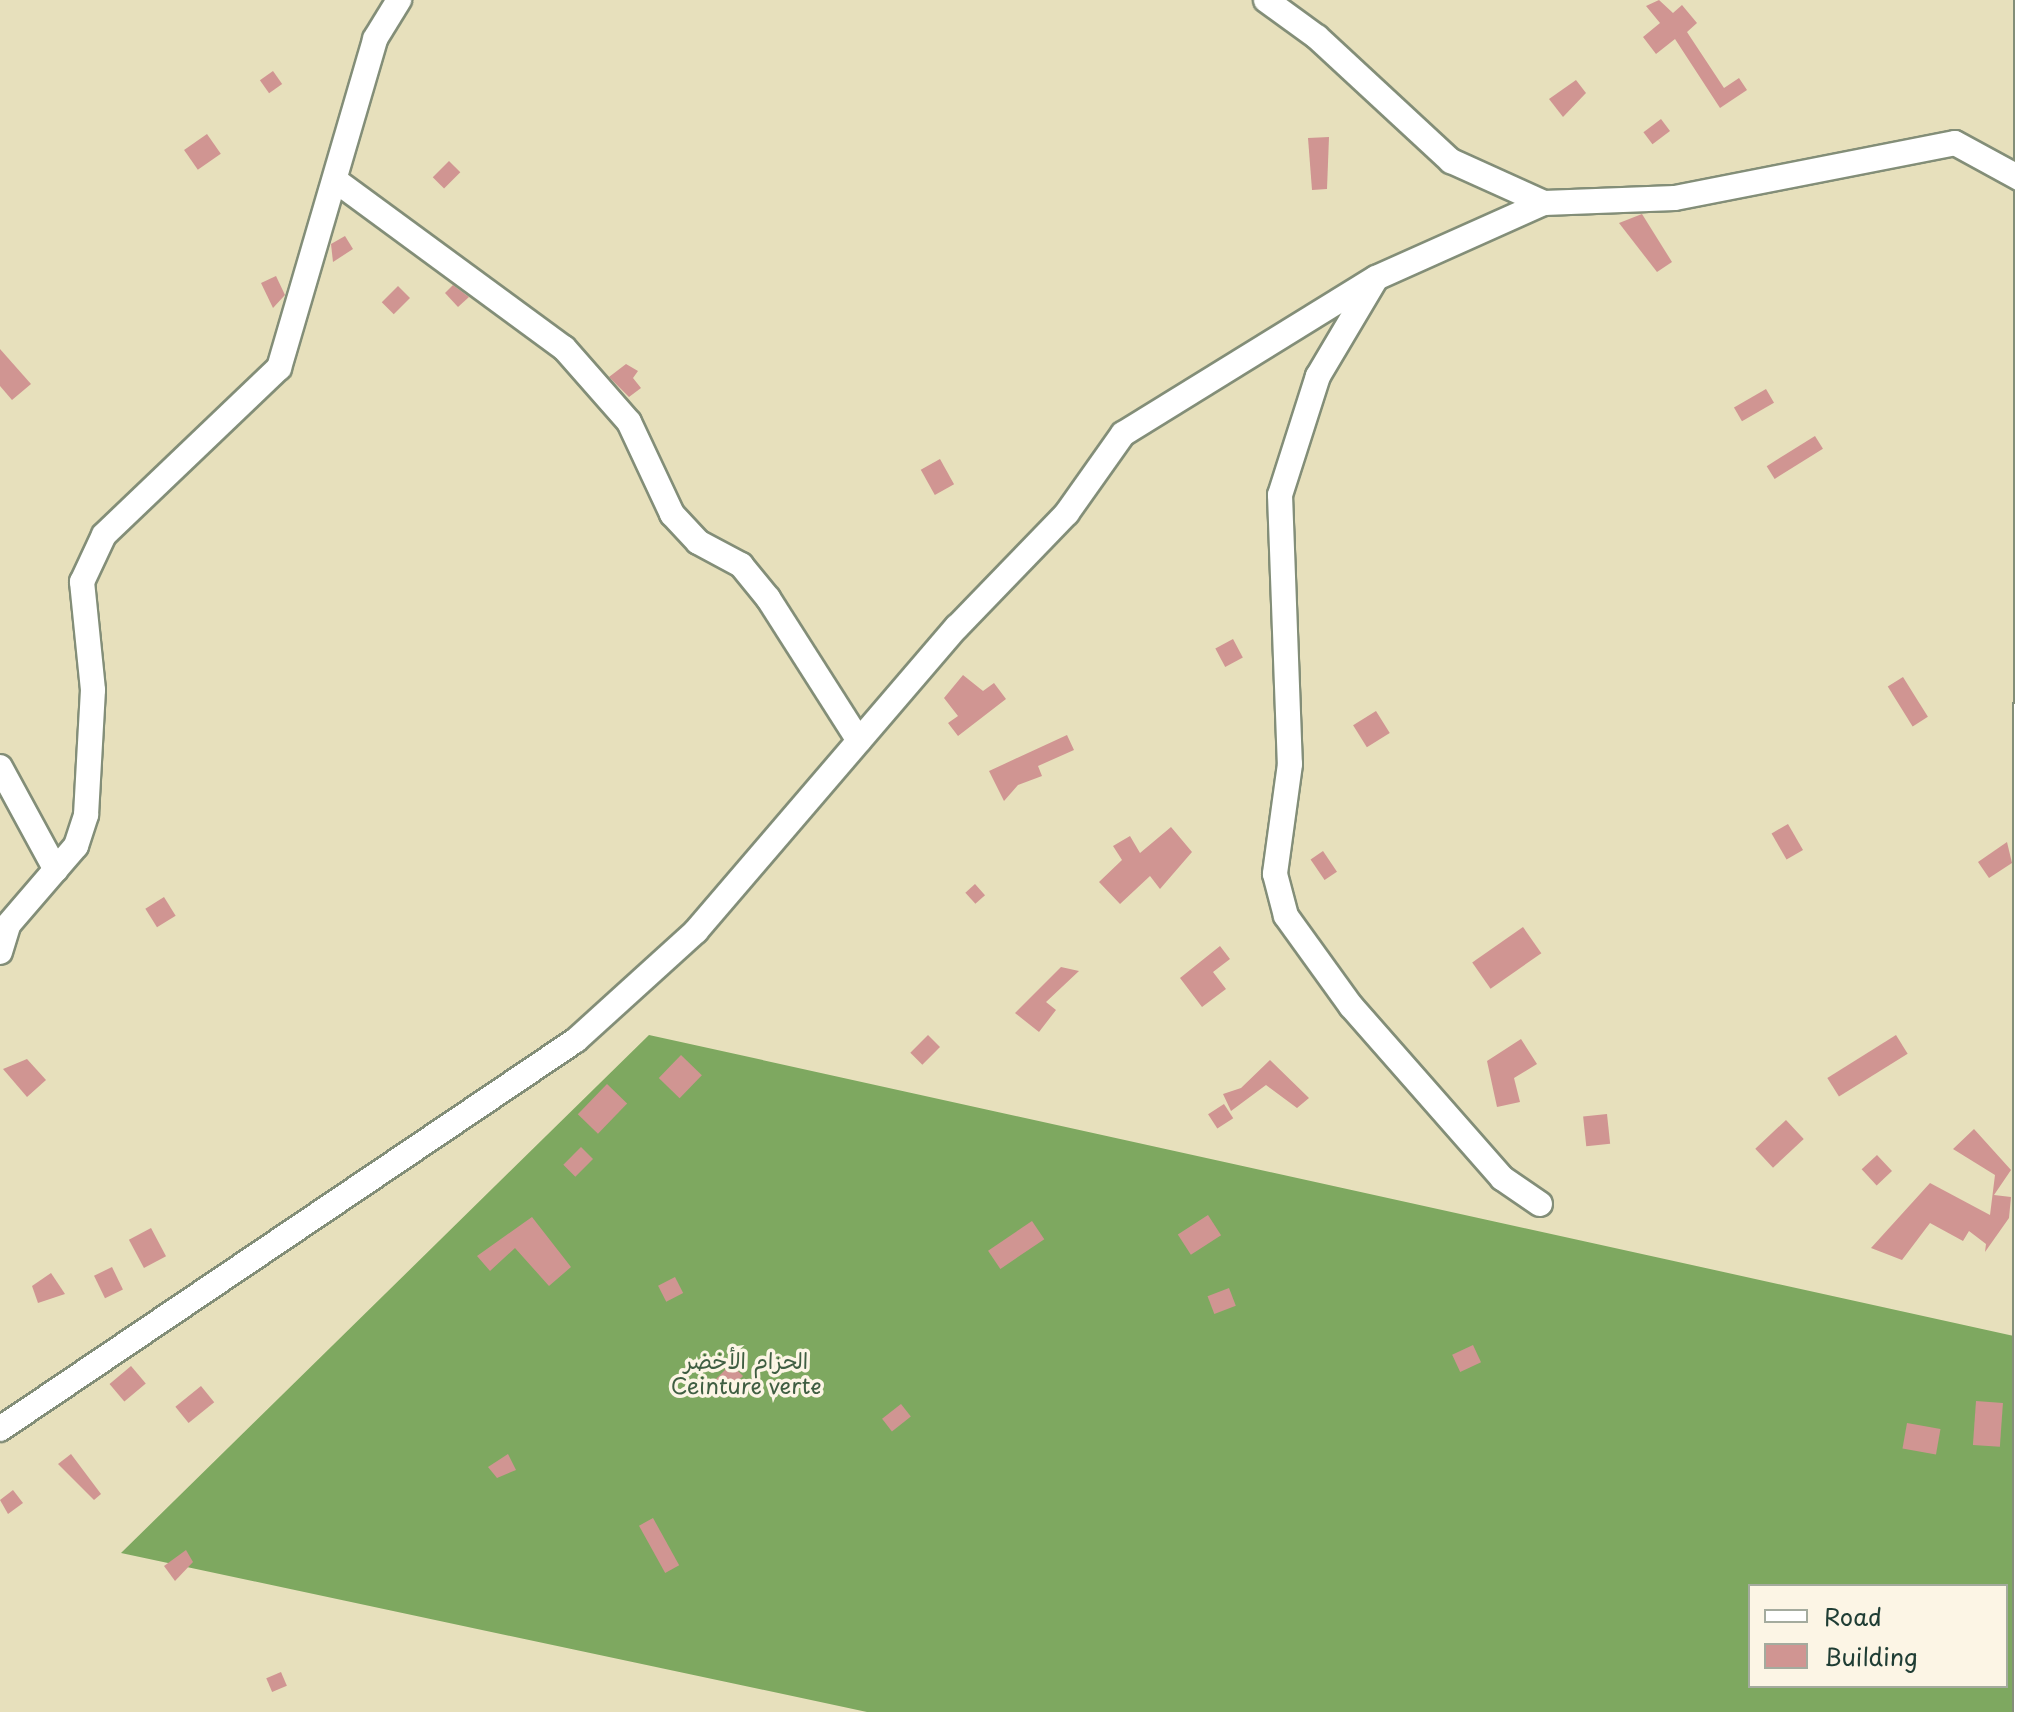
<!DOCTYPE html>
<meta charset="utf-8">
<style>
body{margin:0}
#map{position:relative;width:2032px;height:1712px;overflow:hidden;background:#e7e0bc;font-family:"Playpen Sans","Playpen Sans Arabic",sans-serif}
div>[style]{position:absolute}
.forest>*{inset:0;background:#7ea860}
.building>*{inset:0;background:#d09592;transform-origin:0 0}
.roads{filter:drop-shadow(2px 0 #838e78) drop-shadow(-2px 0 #838e78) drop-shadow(0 2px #838e78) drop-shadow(0 -2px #838e78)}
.minor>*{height:24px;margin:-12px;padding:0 12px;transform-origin:12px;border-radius:12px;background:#fff}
span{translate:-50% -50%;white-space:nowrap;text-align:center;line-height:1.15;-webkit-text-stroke:7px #fcf5e5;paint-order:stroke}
.park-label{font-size:22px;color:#3f5e42}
.legend{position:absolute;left:1748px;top:1584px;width:260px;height:104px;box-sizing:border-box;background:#fcf5e5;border:2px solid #a4ab9e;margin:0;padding:10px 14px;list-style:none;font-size:24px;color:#1f3d34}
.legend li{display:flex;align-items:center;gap:16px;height:40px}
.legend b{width:40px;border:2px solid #a4ab9e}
</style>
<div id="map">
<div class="forest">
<i style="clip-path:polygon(evenodd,649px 1035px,2032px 1340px,2032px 1712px,867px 1712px,121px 1553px,649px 1035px,1750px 1586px,2006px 1586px,2006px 1686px,1750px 1686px,1750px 1586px)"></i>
</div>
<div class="building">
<i style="clip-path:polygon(1659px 0,1673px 13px,1682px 5px,1697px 23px,1687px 32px,1724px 88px,1739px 78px,1747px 90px,1720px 108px,1675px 39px,1656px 54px,1643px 37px,1660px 23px,1646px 6px)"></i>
<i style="left:273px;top:71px;width:16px;height:16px;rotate:55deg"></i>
<i style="clip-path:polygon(1576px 80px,1586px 93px,1563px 117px,1549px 99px)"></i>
<i style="left:1661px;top:119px;width:15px;height:22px;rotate:53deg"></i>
<i style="left:207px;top:134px;width:24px;height:28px;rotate:55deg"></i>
<i style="clip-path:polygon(1329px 137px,1327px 189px,1312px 190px,1308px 138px)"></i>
<i style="left:449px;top:161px;width:16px;height:23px;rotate:45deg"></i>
<i style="clip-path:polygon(1642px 214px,1672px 262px,1657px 272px,1619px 223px)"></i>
<i style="clip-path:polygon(345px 236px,353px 249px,333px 262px,331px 244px)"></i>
<i style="clip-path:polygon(276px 276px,285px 295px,273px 308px,261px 283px)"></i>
<i style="clip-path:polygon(453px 285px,469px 297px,458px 307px,445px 293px)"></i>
<i style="left:398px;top:286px;width:17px;height:23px;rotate:45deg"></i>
<i style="clip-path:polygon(0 349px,31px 384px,12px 400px,0 386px)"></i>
<i style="clip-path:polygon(626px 364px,638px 371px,633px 378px,641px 388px,629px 397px,609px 377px)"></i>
<i style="left:1766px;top:389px;width:16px;height:37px;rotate:60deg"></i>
<i style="left:1815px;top:436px;width:15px;height:57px;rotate:58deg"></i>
<i style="left:940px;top:459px;width:29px;height:22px;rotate:61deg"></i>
<i style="left:1233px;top:639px;width:21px;height:20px;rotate:62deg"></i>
<i style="clip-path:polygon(963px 675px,983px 691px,994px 683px,1006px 699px,958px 736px,948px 723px,958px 716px,944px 698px)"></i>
<i style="left:1903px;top:677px;width:47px;height:18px;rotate:58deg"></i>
<i style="left:1376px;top:711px;width:26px;height:27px;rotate:58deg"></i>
<i style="clip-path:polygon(1067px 735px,1074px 750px,1038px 766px,1042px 776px,1018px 785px,1004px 801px,989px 771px)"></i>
<i style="left:1788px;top:824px;width:30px;height:19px;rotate:60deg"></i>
<i style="clip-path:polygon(1171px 827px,1192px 852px,1160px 889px,1150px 876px,1120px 904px,1099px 882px,1122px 860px,1113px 846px,1130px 836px,1140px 853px)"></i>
<i style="clip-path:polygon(2007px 842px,2012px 863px,1989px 878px,1978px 862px)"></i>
<i style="left:1323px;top:851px;width:25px;height:15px;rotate:56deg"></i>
<i style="left:975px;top:884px;width:15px;height:13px;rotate:48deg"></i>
<i style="left:164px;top:897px;width:22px;height:22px;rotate:58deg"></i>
<i style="left:1523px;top:927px;width:32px;height:62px;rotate:55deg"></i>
<i style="clip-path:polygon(1220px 946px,1230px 959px,1213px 972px,1226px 989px,1202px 1007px,1180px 978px)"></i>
<i style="clip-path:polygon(1061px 967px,1079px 971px,1046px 1002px,1056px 1010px,1039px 1032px,1015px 1013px)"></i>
<i style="left:928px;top:1035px;width:17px;height:25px;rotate:45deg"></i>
<i style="left:1896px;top:1035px;width:22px;height:81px;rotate:58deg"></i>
<i style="clip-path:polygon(1521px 1039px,1537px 1064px,1514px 1078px,1520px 1102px,1497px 1107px,1487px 1061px)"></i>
<i style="left:681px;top:1055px;width:29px;height:32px;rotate:44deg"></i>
<i style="clip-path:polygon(27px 1059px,46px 1080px,27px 1097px,3px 1069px)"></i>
<i style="clip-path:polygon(1270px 1060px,1309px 1098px,1297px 1108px,1266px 1085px,1231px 1111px,1223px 1094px,1241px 1088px)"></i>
<i style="left:607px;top:1084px;width:28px;height:42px;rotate:44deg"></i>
<i style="left:1224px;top:1104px;width:17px;height:19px;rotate:57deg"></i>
<i style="left:1607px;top:1114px;width:30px;height:24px;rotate:84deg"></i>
<i style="left:1786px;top:1120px;width:26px;height:42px;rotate:47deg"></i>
<i style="clip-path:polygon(1974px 1129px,2011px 1170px,1994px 1195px,2011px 1197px,2009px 1218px,1985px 1252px,1986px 1244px,1969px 1231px,1963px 1241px,1930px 1223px,1902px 1260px,1871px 1248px,1930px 1183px,1990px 1215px,1995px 1175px,1953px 1149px)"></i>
<i style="left:581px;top:1147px;width:17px;height:25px;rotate:45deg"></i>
<i style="left:1877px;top:1155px;width:22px;height:21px;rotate:47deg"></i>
<i style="left:1208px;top:1215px;width:24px;height:36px;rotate:57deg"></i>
<i style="clip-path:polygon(532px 1217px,571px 1267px,549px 1286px,515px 1248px,490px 1271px,477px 1256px)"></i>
<i style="left:1032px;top:1221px;width:22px;height:53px;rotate:56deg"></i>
<i style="left:151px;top:1228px;width:32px;height:25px;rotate:62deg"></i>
<i style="left:112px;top:1267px;width:25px;height:20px;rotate:64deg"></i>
<i style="clip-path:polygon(51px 1273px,65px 1294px,38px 1303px,32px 1286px)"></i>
<i style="left:675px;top:1277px;width:18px;height:19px;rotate:63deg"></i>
<i style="left:1229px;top:1288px;width:19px;height:23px;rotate:69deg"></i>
<i style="left:1473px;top:1345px;width:19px;height:23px;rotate:65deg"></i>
<i style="left:731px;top:1364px;width:17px;height:23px;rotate:45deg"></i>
<i style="left:131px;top:1366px;width:23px;height:28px;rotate:50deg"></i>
<i style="left:201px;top:1386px;width:21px;height:33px;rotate:51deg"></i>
<i style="left:1976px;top:1401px;width:27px;height:44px;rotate:4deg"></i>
<i style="left:901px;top:1404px;width:16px;height:24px;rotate:52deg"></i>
<i style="left:1907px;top:1423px;width:34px;height:26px;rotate:10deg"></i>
<i style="clip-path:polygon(71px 1454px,101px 1494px,94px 1500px,58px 1464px)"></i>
<i style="clip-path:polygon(508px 1454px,516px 1470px,497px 1478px,488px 1467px)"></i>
<i style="clip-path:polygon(13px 1490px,23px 1503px,8px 1514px,0 1500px)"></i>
<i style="left:653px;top:1518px;width:54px;height:16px;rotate:61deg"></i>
<i style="clip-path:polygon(186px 1550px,193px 1562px,175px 1581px,164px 1566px)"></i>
<i style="left:281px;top:1672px;width:15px;height:16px;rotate:67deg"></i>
</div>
<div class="roads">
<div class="minor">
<i style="left:1266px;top:0;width:63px;rotate:36deg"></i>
<i style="left:1317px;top:37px;width:183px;rotate:42.8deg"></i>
<i style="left:1451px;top:161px;width:102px;rotate:24.3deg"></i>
<i style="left:339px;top:183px;width:279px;rotate:36.3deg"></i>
<i style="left:564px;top:348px;width:98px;rotate:48.7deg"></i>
<i style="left:629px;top:422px;width:102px;rotate:64.9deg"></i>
<i style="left:672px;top:514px;width:38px;rotate:47deg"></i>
<i style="left:698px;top:542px;width:49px;rotate:28.1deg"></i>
<i style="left:741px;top:565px;width:43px;rotate:50.7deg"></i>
<i style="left:768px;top:598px;width:169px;rotate:57.5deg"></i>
<i style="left:1375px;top:280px;width:112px;rotate:120.7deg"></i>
<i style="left:1318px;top:376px;width:125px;rotate:107.7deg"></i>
<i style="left:1280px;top:495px;width:269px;rotate:87.9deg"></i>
<i style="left:1290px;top:764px;width:111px;rotate:97.8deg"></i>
<i style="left:1275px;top:874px;width:43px;rotate:75.3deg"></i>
<i style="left:1286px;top:916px;width:111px;rotate:54.2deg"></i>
<i style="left:1351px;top:1006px;width:229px;rotate:48.7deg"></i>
<i style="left:1502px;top:1178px;width:46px;rotate:34.4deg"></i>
<i style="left:0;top:767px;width:117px;rotate:61.5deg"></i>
<i style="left:0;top:952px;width:28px;rotate:-73deg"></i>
<i style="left:8px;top:925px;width:104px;rotate:-49.3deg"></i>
<i style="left:76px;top:846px;width:33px;rotate:-72deg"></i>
<i style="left:86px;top:815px;width:125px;rotate:-86.8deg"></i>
<i style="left:93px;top:690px;width:109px;rotate:-95.8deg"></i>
<i style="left:82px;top:582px;width:52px;rotate:-64.9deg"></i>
<i style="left:104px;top:535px;width:242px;rotate:-43.7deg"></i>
<i style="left:279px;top:368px;width:343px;rotate:-73.7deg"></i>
<i style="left:375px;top:39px;width:46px;rotate:-58.4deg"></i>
<i style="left:0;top:1429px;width:695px;rotate:-34.03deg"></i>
<i style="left:576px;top:1040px;width:162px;rotate:-42.2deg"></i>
<i style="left:696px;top:931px;width:401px;rotate:-49.4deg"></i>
<i style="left:957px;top:627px;width:158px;rotate:-46deg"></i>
<i style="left:1067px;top:513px;width:97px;rotate:-54.7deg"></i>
<i style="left:1123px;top:434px;width:297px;rotate:-31.7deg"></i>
<i style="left:1376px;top:278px;width:184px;rotate:-24.1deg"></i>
<i style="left:1544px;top:203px;width:131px;rotate:-2.2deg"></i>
<i style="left:1675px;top:198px;width:285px;rotate:-11.1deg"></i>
<i style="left:1955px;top:143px;width:88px;rotate:28.6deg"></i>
<i style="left:2026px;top:1712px;width:1712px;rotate:-89.97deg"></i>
</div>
</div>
<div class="park-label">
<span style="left:746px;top:1372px">الحزام الأخضر<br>Ceinture verte</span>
</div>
<ul class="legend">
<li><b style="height:10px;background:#fff"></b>Road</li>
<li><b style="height:22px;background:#d09592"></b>Building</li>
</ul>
</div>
